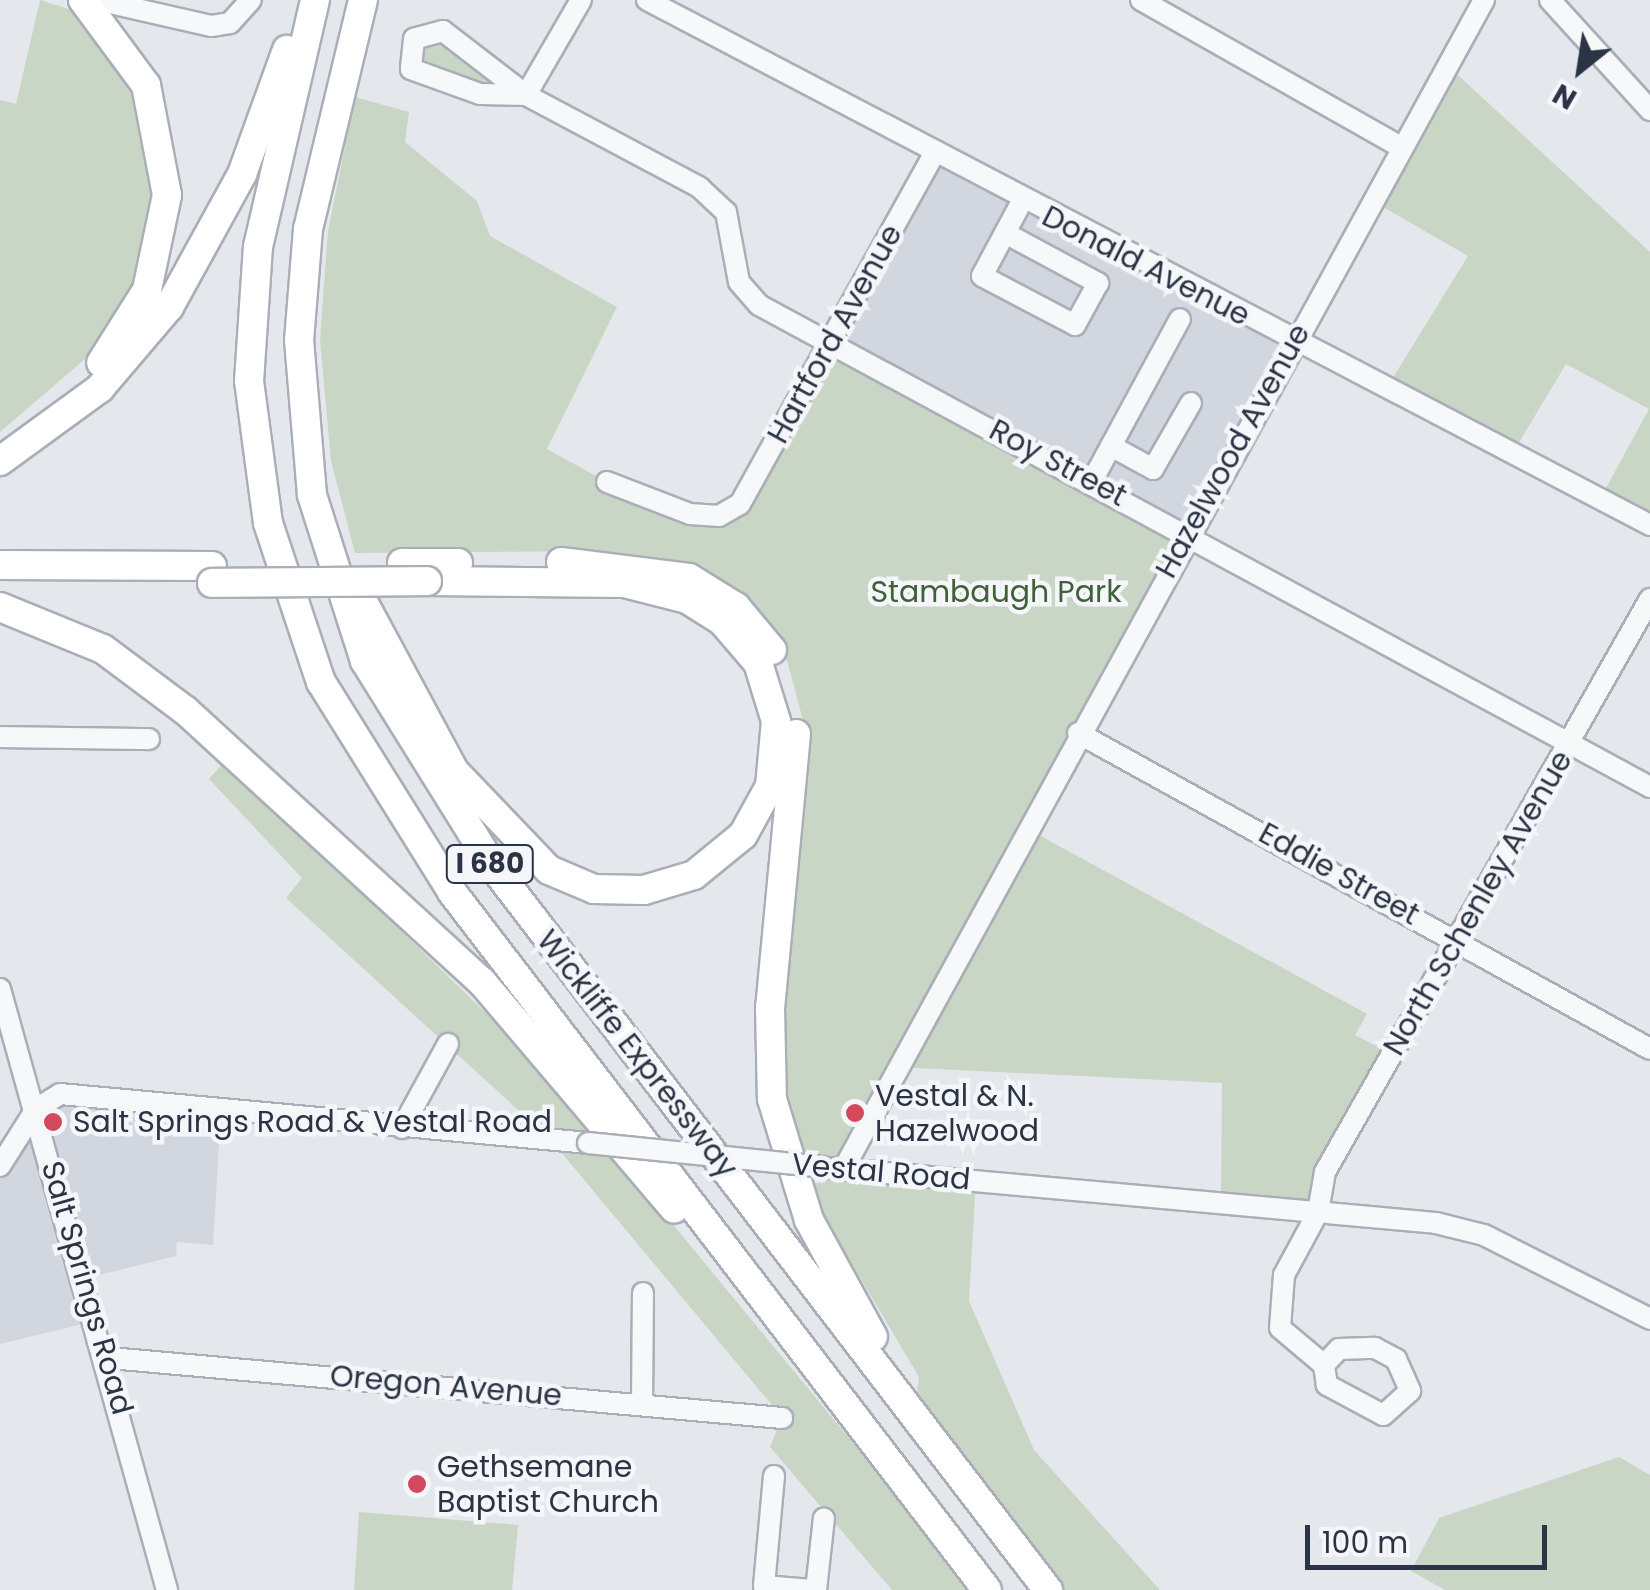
<!DOCTYPE html>
<style>
body{margin:0}
#map{position:relative;width:1650px;height:1590px;overflow:hidden;background:#e4e7ec;font-family:Poppins,sans-serif}
div>[style]{position:absolute}
.built>*{inset:0;background:#d2d6de;transform-origin:0 0}
.green>*{inset:0;background:#c9d6c5}
.roads{filter:drop-shadow(2px 0 #a9aeb7) drop-shadow(-2px 0 #a9aeb7) drop-shadow(0 2px #a9aeb7) drop-shadow(0 -2px #a9aeb7)}
.minor>*{height:20px;margin:-10px;padding:0 10px;transform-origin:10px;border-radius:10px;background:#f7f8fa}
.highway>*{height:28px;margin:-14px;padding:0 14px;transform-origin:14px;border-radius:14px;background:#fff}
.bridges{filter:drop-shadow(2px 0 #a9aeb7) drop-shadow(-2px 0 #a9aeb7) drop-shadow(0 2px #a9aeb7) drop-shadow(0 -2px #a9aeb7)}
.minor-bridge>*{height:20px;margin:-10px;padding:0 10px;transform-origin:10px;border-radius:10px;background:#f7f8fa}
.highway-bridge>*{height:28px;margin:-14px;padding:0 14px;transform-origin:14px;border-radius:14px;background:#fff}
.dots>*{width:28px;height:28px;translate:-50% -50%;box-sizing:border-box;border:5px solid #f4f6f9;border-radius:50%}
span{translate:-50% -50%;white-space:nowrap;text-align:center;line-height:1.15;-webkit-text-stroke:9px #f4f6f9;paint-order:stroke}
.shield-label span{padding:2px 8px;background:#f4f6f9;border:2px solid;border-radius:8px;-webkit-text-stroke-width:0}
.shield-label{font-size:28px;color:#2b3445;font-weight:700}
.street-label{font-size:30px;color:#2b3445}
.park-label{font-size:30px;color:#3f6138}
.poi-label{font-size:30px;color:#2b3445}
.left{translate:0 -50%;text-align:left}
.north{position:absolute;left:1530px;top:20px;width:100px;height:100px;-webkit-text-stroke:8px #f4f6f9;paint-order:stroke;rotate:210deg;font-size:28px;font-weight:700;line-height:40px;text-align:center;color:#2b3445}
.north::after{content:'';display:block;margin:auto;width:35px;height:45px;background:#2b3445;clip-path:polygon(50% 0,100% 100%,50% 72%,0 100%)}
.scale{position:absolute;left:1305px;top:1525px;width:242px;height:45px;box-sizing:border-box;border:5px solid #2b3445;border-top:0;padding-left:12px;font-size:30px;line-height:35px;white-space:nowrap;color:#2b3445;-webkit-text-stroke:8px #f4f6f9;paint-order:stroke}
</style>
<div id="map">
<div class="built">
<i style="left:933px;top:156px;width:405px;height:213px;rotate:27deg"></i>
<i style="clip-path:polygon(48px 1099px,221px 1110px,213px 1245px,177px 1242px,176px 1256px,87px 1278px,99px 1320px,0 1344px,0 1166px)"></i>
</div>
<div class="green">
<i style="clip-path:polygon(40px 0,75px 11px,134px 80px,157px 164px,149px 255px,106px 341px,0 432px,0 100px,16px 104px)"></i>
<i style="clip-path:polygon(428px 30px,526px 95px,422px 79px,408px 53px)"></i>
<i style="clip-path:polygon(1448px 66px,1650px 252px,1650px 525px,1600px 499px,1649px 409px,1566px 364px,1512px 454px,1386px 389px,1468px 256px,1371px 200px)"></i>
<i style="clip-path:polygon(355px 97px,409px 112px,405px 142px,477px 201px,490px 236px,617px 307px,547px 449px,607px 482px,690px 514px,733px 511px,830px 343px,1187px 532px,1026px 828px,1367px 1014px,1355px 1035px,1392px 1054px,1325px 1172px,1318px 1212px,1221px 1203px,1222px 1083px,897px 1067px,844px 1168px,976px 1180px,969px 1301px,1034px 1450px,1160px 1590px,1048px 1590px,914px 1416px,919px 1377px,804px 1183px,825px 1183px,821px 1155px,791px 1151px,781px 1032px,809px 743px,784px 649px,693px 568px,671px 561px,598px 551px,355px 553px,331px 461px,320px 340px,328px 231px)"></i>
<i style="clip-path:polygon(225px 761px,549px 1074px,974px 1590px,892px 1590px,770px 1447px,782px 1417px,551px 1140px,286px 898px,302px 878px,209px 779px)"></i>
<i style="clip-path:polygon(1619px 1457px,1650px 1475px,1650px 1590px,1445px 1590px,1411px 1571px,1439px 1518px)"></i>
<i style="clip-path:polygon(359px 1512px,518px 1525px,512px 1590px,354px 1590px)"></i>
</div>
<div class="roads">
<div class="minor">
<i style="left:97px;top:0;width:117px;rotate:12.8deg"></i>
<i style="left:211px;top:26px;width:19px;rotate:-9deg"></i>
<i style="left:230px;top:23px;width:31px;rotate:-48deg"></i>
<i style="left:581px;top:0;width:110px;rotate:120.1deg"></i>
<i style="left:526px;top:95px;width:105px;rotate:-142.4deg"></i>
<i style="left:443px;top:31px;width:30px;rotate:165deg"></i>
<i style="left:414px;top:39px;width:30px;rotate:96deg"></i>
<i style="left:411px;top:69px;width:73px;rotate:19.9deg"></i>
<i style="left:480px;top:94px;width:46px;rotate:1.2deg"></i>
<i style="left:526px;top:95px;width:196px;rotate:28deg"></i>
<i style="left:699px;top:187px;width:37px;rotate:43deg"></i>
<i style="left:726px;top:212px;width:71px;rotate:79.5deg"></i>
<i style="left:739px;top:282px;width:30px;rotate:49deg"></i>
<i style="left:759px;top:305px;width:1013px;rotate:28.41deg"></i>
<i style="left:647px;top:0;width:1132px;rotate:27.63deg"></i>
<i style="left:1141px;top:0;width:299px;rotate:29.5deg"></i>
<i style="left:1550px;top:0;width:149px;rotate:47.7deg"></i>
<i style="left:1005px;top:233px;width:106px;rotate:28.3deg"></i>
<i style="left:1098px;top:283px;width:48px;rotate:118.7deg"></i>
<i style="left:1075px;top:325px;width:105px;rotate:-152.2deg"></i>
<i style="left:982px;top:276px;width:85px;rotate:-61.9deg"></i>
<i style="left:1111px;top:446px;width:48px;rotate:28.7deg"></i>
<i style="left:1153px;top:469px;width:76px;rotate:-60.1deg"></i>
<i style="left:1092px;top:481px;width:184px;rotate:-61.5deg"></i>
<i style="left:607px;top:482px;width:89px;rotate:21.1deg"></i>
<i style="left:690px;top:514px;width:29px;rotate:4deg"></i>
<i style="left:719px;top:516px;width:24px;rotate:-30deg"></i>
<i style="left:740px;top:504px;width:398px;rotate:-61deg"></i>
<i style="left:1078px;top:733px;width:653px;rotate:28.92deg"></i>
<i style="left:0;top:737px;width:149px;rotate:0.8deg"></i>
<i style="left:0;top:989px;width:624px;rotate:74.47deg"></i>
<i style="left:402px;top:1128px;width:96px;rotate:-61.3deg"></i>
<i style="left:0;top:1166px;width:67px;rotate:-57.7deg"></i>
<i style="left:36px;top:1109px;width:28px;rotate:-32deg"></i>
<i style="left:60px;top:1094px;width:530px;rotate:5.3deg"></i>
<i style="left:831px;top:1168px;width:607px;rotate:5.19deg"></i>
<i style="left:1436px;top:1223px;width:49px;rotate:14deg"></i>
<i style="left:1484px;top:1235px;width:186px;rotate:26.8deg"></i>
<i style="left:844px;top:1168px;width:1332px;rotate:-61.28deg"></i>
<i style="left:110px;top:1358px;width:675px;rotate:5.1deg"></i>
<i style="left:1324px;top:1365px;width:22px;rotate:-47deg"></i>
<i style="left:1339px;top:1349px;width:36px;rotate:-2deg"></i>
<i style="left:1375px;top:1348px;width:24px;rotate:28deg"></i>
<i style="left:1396px;top:1359px;width:35px;rotate:66deg"></i>
<i style="left:1410px;top:1391px;width:36px;rotate:138deg"></i>
<i style="left:1383px;top:1415px;width:64px;rotate:-151.8deg"></i>
<i style="left:1327px;top:1385px;width:20px;rotate:-99deg"></i>
<i style="left:1324px;top:1365px;width:57px;rotate:-139.9deg"></i>
<i style="left:1280px;top:1328px;width:53px;rotate:-85.7deg"></i>
<i style="left:1284px;top:1275px;width:72px;rotate:-61.6deg"></i>
<i style="left:1318px;top:1212px;width:41px;rotate:-80.1deg"></i>
<i style="left:1325px;top:1172px;width:659px;rotate:-60.44deg"></i>
<i style="left:642px;top:1405px;width:112px;rotate:-89.5deg"></i>
<i style="left:774px;top:1476px;width:110px;rotate:95.2deg"></i>
<i style="left:764px;top:1586px;width:48px;rotate:4.8deg"></i>
<i style="left:816px;top:1590px;width:72px;rotate:-83.7deg"></i>
</div>
<div class="highway">
<i style="left:83px;top:0;width:106px;rotate:53.5deg"></i>
<i style="left:146px;top:85px;width:112px;rotate:79.2deg"></i>
<i style="left:167px;top:195px;width:97px;rotate:101.9deg"></i>
<i style="left:147px;top:290px;width:86px;rotate:122.2deg"></i>
<i style="left:315px;top:0;width:253px;rotate:103deg"></i>
<i style="left:258px;top:246px;width:135px;rotate:93.8deg"></i>
<i style="left:249px;top:381px;width:143px;rotate:82.4deg"></i>
<i style="left:268px;top:523px;width:168px;rotate:71.6deg"></i>
<i style="left:321px;top:682px;width:248px;rotate:58deg"></i>
<i style="left:452px;top:892px;width:879px;rotate:52.53deg"></i>
<i style="left:363px;top:0;width:236px;rotate:103.5deg"></i>
<i style="left:308px;top:229px;width:111px;rotate:94.6deg"></i>
<i style="left:299px;top:340px;width:156px;rotate:85.2deg"></i>
<i style="left:312px;top:495px;width:174px;rotate:72.3deg"></i>
<i style="left:365px;top:661px;width:240px;rotate:58.1deg"></i>
<i style="left:492px;top:865px;width:914px;rotate:52.52deg"></i>
<i style="left:0;top:461px;width:124px;rotate:-36.1deg"></i>
<i style="left:100px;top:388px;width:106px;rotate:-49.6deg"></i>
<i style="left:169px;top:307px;width:152px;rotate:-61.2deg"></i>
<i style="left:242px;top:174px;width:132px;rotate:-70.1deg"></i>
<i style="left:561px;top:562px;width:129px;rotate:7.1deg"></i>
<i style="left:689px;top:578px;width:55px;rotate:31.7deg"></i>
<i style="left:736px;top:607px;width:56px;rotate:50.1deg"></i>
<i style="left:402px;top:563px;width:56px"></i>
<i style="left:0;top:565px;width:212px;rotate:0.3deg"></i>
<i style="left:354px;top:585px;width:211px;rotate:61.7deg"></i>
<i style="left:454px;top:771px;width:137px;rotate:46.2deg"></i>
<i style="left:549px;top:870px;width:49px;rotate:22.9deg"></i>
<i style="left:594px;top:889px;width:50px;rotate:1.1deg"></i>
<i style="left:644px;top:890px;width:52px;rotate:-16.7deg"></i>
<i style="left:694px;top:875px;width:63px;rotate:-39.2deg"></i>
<i style="left:743px;top:835px;width:56px;rotate:-61.1deg"></i>
<i style="left:770px;top:786px;width:65px;rotate:-84.7deg"></i>
<i style="left:776px;top:721px;width:61px;rotate:-107.2deg"></i>
<i style="left:758px;top:663px;width:55px;rotate:-130.6deg"></i>
<i style="left:722px;top:621px;width:41px;rotate:-147.8deg"></i>
<i style="left:687px;top:599px;width:65px;rotate:-165.7deg"></i>
<i style="left:624px;top:583px;width:197px;rotate:-179.4deg"></i>
<i style="left:0;top:607px;width:111px;rotate:22.2deg"></i>
<i style="left:103px;top:649px;width:104px;rotate:36.8deg"></i>
<i style="left:186px;top:711px;width:401px;rotate:42.5deg"></i>
<i style="left:482px;top:982px;width:297px;rotate:49.7deg"></i>
<i style="left:796px;top:734px;width:274px;rotate:95.4deg"></i>
<i style="left:770px;top:1007px;width:92px;rotate:88.8deg"></i>
<i style="left:772px;top:1099px;width:127px;rotate:73deg"></i>
<i style="left:809px;top:1220px;width:133px;rotate:61.3deg"></i>
</div>
</div>
<div class="bridges">
<div class="minor-bridge">
<i style="left:588px;top:1143px;width:236px;rotate:5.8deg"></i>
</div>
<div class="highway-bridge">
<i style="left:212px;top:583px;width:215px;rotate:-0.5deg"></i>
</div>
</div>
<div class="dots">
<i style="left:855px;top:1113px;background:#d1495b"></i>
<i style="left:53px;top:1122px;background:#d1495b"></i>
<i style="left:417px;top:1484px;background:#d1495b"></i>
</div>
<div class="shield-label">
<span style="left:490px;top:864px">I 680</span>
</div>
<div class="street-label">
<span style="left:1146px;top:266px;rotate:27deg">Donald Avenue</span>
<span style="left:835px;top:334px;rotate:-61deg">Hartford Avenue</span>
<span style="left:1233px;top:451px;rotate:-61deg">Hazelwood Avenue</span>
<span style="left:1058px;top:463px;rotate:28deg">Roy Street</span>
<span style="left:1339px;top:874px;rotate:29deg">Eddie Street</span>
<span style="left:1478px;top:903px;rotate:-60deg">North Schenley Avenue</span>
<span style="left:637px;top:1054px;rotate:52deg">Wickliffe Expressway</span>
<span style="left:881px;top:1172px;rotate:5deg">Vestal Road</span>
<span style="left:87px;top:1288px;rotate:74deg">Salt Springs Road</span>
<span style="left:446px;top:1386px;rotate:5deg">Oregon Avenue</span>
</div>
<div class="park-label">
<span style="left:996px;top:592px">Stambaugh Park</span>
</div>
<div class="poi-label">
<span class="left" style="left:875px;top:1113px">Vestal &amp; N.<br>Hazelwood</span>
<span class="left" style="left:73px;top:1122px">Salt Springs Road &amp; Vestal Road</span>
<span class="left" style="left:437px;top:1484px">Gethsemane<br>Baptist Church</span>
</div>
<div class="north">N</div>
<div class="scale">100 m</div>
</div>
